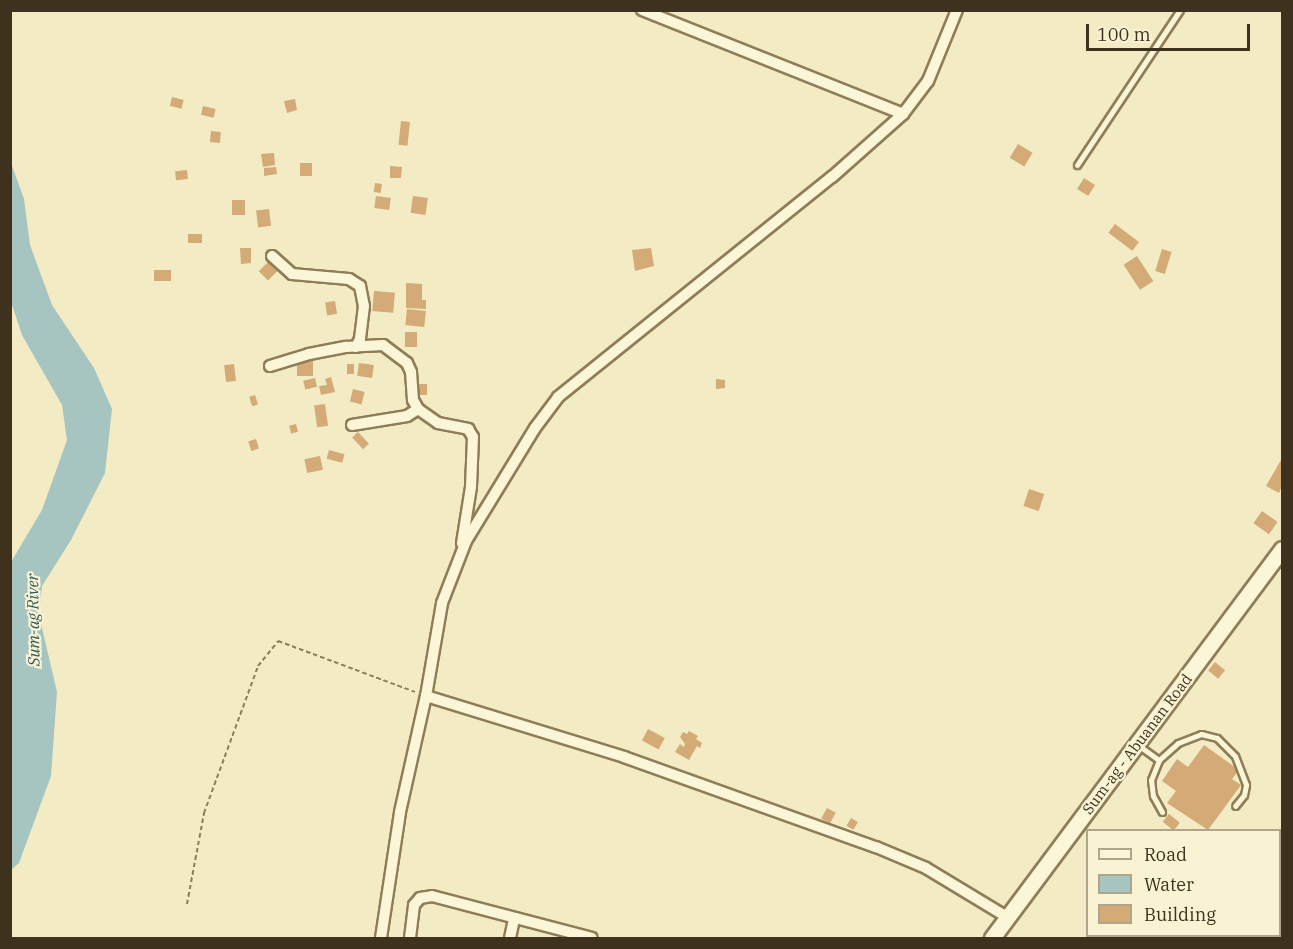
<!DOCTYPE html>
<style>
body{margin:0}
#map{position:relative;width:1293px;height:949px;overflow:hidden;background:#f2ebc4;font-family:"IBM Plex Serif",serif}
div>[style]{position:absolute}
.water>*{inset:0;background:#a6c5c0}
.building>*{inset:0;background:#d4aa76;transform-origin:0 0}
.path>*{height:2px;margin-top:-1px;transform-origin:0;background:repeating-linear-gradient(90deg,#8f7d58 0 4.5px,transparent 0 7.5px)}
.roads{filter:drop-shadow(2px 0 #8f7d58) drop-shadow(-2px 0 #8f7d58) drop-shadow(0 2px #8f7d58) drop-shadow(0 -2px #8f7d58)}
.lane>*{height:5px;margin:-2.5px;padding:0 2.5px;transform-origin:2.5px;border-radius:2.5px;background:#fcf6d8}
.street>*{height:10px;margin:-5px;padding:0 5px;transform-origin:5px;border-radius:5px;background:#fcf6d8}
.secondary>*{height:15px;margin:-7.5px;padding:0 7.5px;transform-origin:7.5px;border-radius:7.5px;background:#fcf6d8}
span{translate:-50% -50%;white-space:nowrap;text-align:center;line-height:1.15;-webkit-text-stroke:4.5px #f9f3d4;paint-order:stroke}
.street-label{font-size:15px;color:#3e311e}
.water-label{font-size:16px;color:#2b5b5f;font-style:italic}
.frame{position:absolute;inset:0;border:12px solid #3e311e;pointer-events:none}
.legend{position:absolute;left:1086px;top:829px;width:195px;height:108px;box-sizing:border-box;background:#f9f3d4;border:2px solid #aea58b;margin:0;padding:8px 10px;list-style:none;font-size:18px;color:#3e311e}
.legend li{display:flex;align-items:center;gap:12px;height:30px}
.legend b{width:30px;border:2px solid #aea58b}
.scale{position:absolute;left:1086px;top:24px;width:164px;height:27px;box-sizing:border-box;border:3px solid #3e311e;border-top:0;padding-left:8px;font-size:18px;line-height:21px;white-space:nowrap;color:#3e311e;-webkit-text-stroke:4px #f9f3d4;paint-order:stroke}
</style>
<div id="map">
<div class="water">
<i style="clip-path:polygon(10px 160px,24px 199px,30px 245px,52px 305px,94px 368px,112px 409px,105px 473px,71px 540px,42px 586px,39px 615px,57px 692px,51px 776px,19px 863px,11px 870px,11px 562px,42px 510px,67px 440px,62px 405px,22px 335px,11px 302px)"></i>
</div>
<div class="building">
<i style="left:172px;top:97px;width:12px;height:9px;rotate:14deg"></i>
<i style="clip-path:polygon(295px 99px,297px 110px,287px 113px,284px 101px)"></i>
<i style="left:203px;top:106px;width:13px;height:9px;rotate:13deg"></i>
<i style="left:401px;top:121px;width:9px;height:24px;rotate:6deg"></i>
<i style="left:211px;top:131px;width:10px;height:11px;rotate:6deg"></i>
<i style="left:1018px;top:144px;width:17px;height:16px;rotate:31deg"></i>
<i style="clip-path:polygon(274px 153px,275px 165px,263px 167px,261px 154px)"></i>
<i style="left:300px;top:163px;width:12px;height:13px"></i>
<i style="clip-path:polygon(390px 166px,402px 167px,401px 178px,390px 178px)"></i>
<i style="clip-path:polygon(276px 167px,277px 174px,264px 176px,264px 168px)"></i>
<i style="left:187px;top:170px;width:9px;height:12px;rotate:84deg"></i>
<i style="left:1084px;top:178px;width:13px;height:13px;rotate:32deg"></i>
<i style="left:375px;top:183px;width:7px;height:9px;rotate:8deg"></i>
<i style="left:376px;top:196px;width:15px;height:12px;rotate:8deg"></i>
<i style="left:413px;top:196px;width:15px;height:17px;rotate:8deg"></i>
<i style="left:232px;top:200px;width:13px;height:15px"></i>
<i style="left:269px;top:209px;width:17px;height:13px;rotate:83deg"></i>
<i style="left:1115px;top:224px;width:30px;height:11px;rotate:37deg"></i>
<i style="left:188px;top:234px;width:14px;height:9px"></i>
<i style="clip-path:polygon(240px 248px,251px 248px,251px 263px,241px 264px)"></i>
<i style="clip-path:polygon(651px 248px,654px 266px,635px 271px,632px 250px)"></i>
<i style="left:1162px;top:249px;width:10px;height:23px;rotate:17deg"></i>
<i style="left:1137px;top:256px;width:30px;height:16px;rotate:57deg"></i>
<i style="left:268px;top:262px;width:13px;height:13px;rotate:45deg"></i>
<i style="left:171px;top:270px;width:11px;height:17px;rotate:90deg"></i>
<i style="clip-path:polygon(406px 283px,422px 284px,422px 300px,426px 300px,426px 309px,406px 308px)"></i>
<i style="left:374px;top:291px;width:21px;height:20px;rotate:5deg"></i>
<i style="left:335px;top:301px;width:13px;height:10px;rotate:81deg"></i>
<i style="left:407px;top:309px;width:19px;height:16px;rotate:6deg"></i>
<i style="left:405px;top:332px;width:12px;height:15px"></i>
<i style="left:313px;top:361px;width:15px;height:16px;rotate:90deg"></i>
<i style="left:359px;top:363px;width:15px;height:13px;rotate:8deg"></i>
<i style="left:234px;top:364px;width:17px;height:10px;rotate:83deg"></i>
<i style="left:347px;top:364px;width:7px;height:10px"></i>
<i style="clip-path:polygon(331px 377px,335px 392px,321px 395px,319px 386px,327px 385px,325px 379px)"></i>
<i style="left:315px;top:378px;width:9px;height:12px;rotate:77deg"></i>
<i style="clip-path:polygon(716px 379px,725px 380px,725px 388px,716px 389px)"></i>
<i style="left:417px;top:384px;width:10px;height:11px"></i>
<i style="left:353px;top:389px;width:12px;height:13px;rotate:14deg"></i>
<i style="left:255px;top:395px;width:10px;height:6px;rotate:73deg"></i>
<i style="left:325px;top:404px;width:22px;height:11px;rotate:82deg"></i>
<i style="left:296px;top:424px;width:8px;height:7px;rotate:76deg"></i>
<i style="left:358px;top:432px;width:16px;height:8px;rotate:47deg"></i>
<i style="left:256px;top:439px;width:10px;height:8px;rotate:73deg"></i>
<i style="left:329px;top:450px;width:16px;height:9px;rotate:15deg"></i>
<i style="left:320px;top:456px;width:14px;height:16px;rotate:78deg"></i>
<i style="clip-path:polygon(1281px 460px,1282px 486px,1279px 493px,1266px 486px)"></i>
<i style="left:1029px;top:489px;width:16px;height:18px;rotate:18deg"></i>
<i style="left:1262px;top:511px;width:19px;height:15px;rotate:35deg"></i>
<i style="left:1215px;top:662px;width:13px;height:11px;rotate:39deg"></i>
<i style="left:648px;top:729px;width:19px;height:13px;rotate:28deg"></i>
<i style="clip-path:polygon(689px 731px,698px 736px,696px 739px,702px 743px,700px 748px,697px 746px,689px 760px,675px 752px,680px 744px,684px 747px,685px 744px,680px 737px,683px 732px,687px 734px)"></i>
<i style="clip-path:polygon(1204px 745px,1239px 770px,1232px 779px,1241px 785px,1208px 830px,1167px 803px,1176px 791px,1162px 781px,1177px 759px,1188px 767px)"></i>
<i style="left:827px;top:808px;width:10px;height:12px;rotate:29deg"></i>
<i style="left:1169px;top:814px;width:14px;height:10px;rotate:39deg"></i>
<i style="left:851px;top:818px;width:8px;height:9px;rotate:30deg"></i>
</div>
<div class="path">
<i style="left:187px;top:904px;width:93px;rotate:-79.4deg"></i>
<i style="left:204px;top:813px;width:157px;rotate:-69.8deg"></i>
<i style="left:258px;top:666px;width:32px;rotate:-51deg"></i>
<i style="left:278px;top:641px;width:146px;rotate:20.4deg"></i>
</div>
<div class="roads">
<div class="lane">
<i style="left:1077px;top:165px;width:186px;rotate:-56.4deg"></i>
<i style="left:1138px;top:745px;width:26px;rotate:36deg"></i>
<i style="left:1162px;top:812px;width:18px;rotate:-119deg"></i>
<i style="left:1153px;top:796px;width:16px;rotate:-97deg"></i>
<i style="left:1151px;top:780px;width:22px;rotate:-68deg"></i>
<i style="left:1159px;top:760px;width:25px;rotate:-42deg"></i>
<i style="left:1178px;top:743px;width:25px;rotate:-21deg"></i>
<i style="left:1201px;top:734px;width:16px;rotate:14deg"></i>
<i style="left:1217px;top:738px;width:25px;rotate:45deg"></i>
<i style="left:1235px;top:756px;width:31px;rotate:69deg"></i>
<i style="left:1246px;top:785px;width:10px;rotate:101deg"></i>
<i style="left:1244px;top:795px;width:14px;rotate:129deg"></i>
</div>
<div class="street">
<i style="left:642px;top:10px;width:281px;rotate:21.7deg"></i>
<i style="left:272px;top:256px;width:27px;rotate:42deg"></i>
<i style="left:292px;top:274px;width:57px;rotate:5deg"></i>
<i style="left:349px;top:279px;width:13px;rotate:32deg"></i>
<i style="left:360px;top:286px;width:20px;rotate:79deg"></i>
<i style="left:364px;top:306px;width:33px;rotate:97deg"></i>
<i style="left:360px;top:339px;width:9px;rotate:117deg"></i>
<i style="left:270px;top:366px;width:41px;rotate:-17.1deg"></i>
<i style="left:309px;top:354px;width:38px;rotate:-11deg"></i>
<i style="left:346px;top:347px;width:37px;rotate:-3deg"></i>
<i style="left:383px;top:345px;width:30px;rotate:37deg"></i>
<i style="left:407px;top:363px;width:10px;rotate:66deg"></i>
<i style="left:411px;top:372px;width:28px;rotate:86deg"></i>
<i style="left:413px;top:400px;width:10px;rotate:61deg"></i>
<i style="left:418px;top:409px;width:24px;rotate:35deg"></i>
<i style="left:438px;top:423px;width:31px;rotate:11deg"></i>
<i style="left:468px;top:429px;width:9px;rotate:58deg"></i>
<i style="left:473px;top:437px;width:50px;rotate:92.3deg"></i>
<i style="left:471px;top:487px;width:57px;rotate:99.1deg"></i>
<i style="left:352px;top:425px;width:56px;rotate:-9.3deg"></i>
<i style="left:407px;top:416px;width:13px;rotate:-32deg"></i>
<i style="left:426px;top:696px;width:207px;rotate:17.1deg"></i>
<i style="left:624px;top:757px;width:268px;rotate:19.7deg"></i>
<i style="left:876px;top:847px;width:54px;rotate:22.8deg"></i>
<i style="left:926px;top:868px;width:95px;rotate:31.2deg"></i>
<i style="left:381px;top:938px;width:127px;rotate:-81.4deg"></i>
<i style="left:400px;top:812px;width:119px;rotate:-77.4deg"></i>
<i style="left:426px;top:696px;width:94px;rotate:-80.2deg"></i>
<i style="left:442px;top:603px;width:66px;rotate:-68.8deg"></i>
<i style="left:466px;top:541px;width:132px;rotate:-58.6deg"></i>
<i style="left:535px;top:428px;width:39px;rotate:-53deg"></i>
<i style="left:558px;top:397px;width:351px;rotate:-38.8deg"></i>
<i style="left:832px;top:177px;width:95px;rotate:-41.6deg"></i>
<i style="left:903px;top:114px;width:41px;rotate:-52.9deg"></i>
<i style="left:928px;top:81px;width:77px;rotate:-67.8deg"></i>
<i style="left:410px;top:938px;width:33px;rotate:-83deg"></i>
<i style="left:414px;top:905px;width:9px;rotate:-49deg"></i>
<i style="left:420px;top:898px;width:12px;rotate:-9deg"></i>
<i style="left:432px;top:896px;width:165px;rotate:14.7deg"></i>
<i style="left:510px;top:938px;width:19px;rotate:-78deg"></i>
</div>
<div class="secondary">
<i style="left:992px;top:938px;width:485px;rotate:-53.3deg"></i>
</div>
</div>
<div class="street-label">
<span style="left:1137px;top:744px;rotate:-53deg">Sum-ag - Abuanan Road</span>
</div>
<div class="water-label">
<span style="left:33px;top:620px;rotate:-91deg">Sum-ag River</span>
</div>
<div class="frame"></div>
<ul class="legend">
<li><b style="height:8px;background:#fcf6d8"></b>Road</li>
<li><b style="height:16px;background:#a6c5c0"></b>Water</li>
<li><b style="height:16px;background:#d4aa76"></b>Building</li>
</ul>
<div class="scale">100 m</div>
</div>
